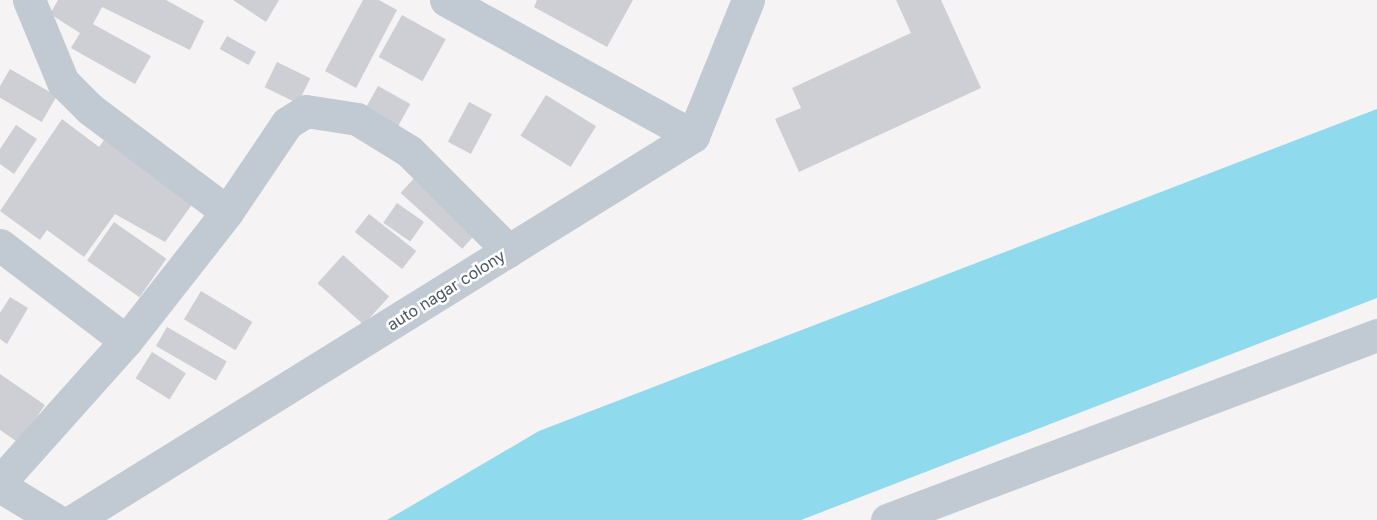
<!DOCTYPE html>
<style>
body{margin:0}
#map{position:relative;width:1377px;height:520px;overflow:hidden;background:#f5f3f3;font-family:Inter,sans-serif}
div>[style]{position:absolute}
.water>*{inset:0;background:#90daee}
.building>*{inset:0;background:#cdcfd5;transform-origin:0 0}
.street>*{height:33px;margin:-16.5px;padding:0 16.5px;transform-origin:16.5px;border-radius:16.5px;background:#c1cad2}
span{translate:-50% -50%;white-space:nowrap;text-align:center;line-height:1.15;-webkit-text-stroke:5px #fff;paint-order:stroke}
.street-label{font-size:16px;color:#4a5661}
</style>
<div id="map">
<div class="water">
<i style="clip-path:polygon(1377px 109px,1377px 298px,801px 520px,387px 520px,539px 431px)"></i>
</div>
<div class="building">
<i style="clip-path:polygon(58px 0,166px 0,204px 21px,190px 50px,102px 7px,93px 24px,151px 56px,135px 84px,71px 48px,80px 33px,50px 14px)"></i>
<i style="clip-path:polygon(233px 0,279px 0,266px 22px)"></i>
<i style="clip-path:polygon(363px 0,379px 0,397px 10px,356px 88px,325px 71px)"></i>
<i style="clip-path:polygon(537px 0,633px 0,607px 47px,534px 7px)"></i>
<i style="clip-path:polygon(896px 0,941px 0,981px 88px,799px 172px,775px 119px,801px 108px,792px 88px,911px 33px)"></i>
<i style="left:402px;top:15px;width:50px;height:48px;rotate:29deg"></i>
<i style="left:227px;top:36px;width:33px;height:15px;rotate:29deg"></i>
<i style="left:277px;top:62px;width:37px;height:28px;rotate:26deg"></i>
<i style="left:10px;top:69px;width:54px;height:30px;rotate:30deg"></i>
<i style="left:378px;top:86px;width:37px;height:29px;rotate:29deg"></i>
<i style="left:546px;top:95px;width:59px;height:48px;rotate:32deg"></i>
<i style="left:469px;top:102px;width:26px;height:45px;rotate:28deg"></i>
<i style="clip-path:polygon(62px 119px,99px 147px,104px 140px,193px 203px,165px 242px,115px 214px,84px 257px,47px 230px,40px 240px,0 211px)"></i>
<i style="clip-path:polygon(16px 125px,37px 139px,14px 174px,0 164px,0 149px)"></i>
<i style="left:416px;top:176px;width:83px;height:23px;rotate:42deg"></i>
<i style="left:397px;top:203px;width:33px;height:24px;rotate:35deg"></i>
<i style="left:369px;top:214px;width:60px;height:23px;rotate:38deg"></i>
<i style="left:114px;top:222px;width:64px;height:47px;rotate:35deg"></i>
<i style="left:343px;top:255px;width:62px;height:38px;rotate:42deg"></i>
<i style="left:201px;top:291px;width:60px;height:33px;rotate:31deg"></i>
<i style="clip-path:polygon(10px 297px,28px 308px,7px 344px,0 339px,0 313px)"></i>
<i style="left:167px;top:327px;width:69px;height:22px;rotate:30deg"></i>
<i style="left:152px;top:352px;width:40px;height:31px;rotate:32deg"></i>
<i style="clip-path:polygon(0 374px,45px 405px,19px 443px,0 430px)"></i>
</div>
<div class="street">
<i style="left:29px;top:0;width:89px;rotate:67.5deg"></i>
<i style="left:63px;top:82px;width:38px;rotate:45deg"></i>
<i style="left:90px;top:109px;width:171px;rotate:36.9deg"></i>
<i style="left:446px;top:0;width:282px;rotate:28.8deg"></i>
<i style="left:0;top:245px;width:158px;rotate:37.3deg"></i>
<i style="left:0;top:482px;width:189px;rotate:-48.2deg"></i>
<i style="left:126px;top:341px;width:164px;rotate:-51.9deg"></i>
<i style="left:227px;top:212px;width:107px;rotate:-56deg"></i>
<i style="left:287px;top:123px;width:22px;rotate:-32deg"></i>
<i style="left:306px;top:111px;width:52px;rotate:8.9deg"></i>
<i style="left:357px;top:119px;width:61px;rotate:31.6deg"></i>
<i style="left:409px;top:151px;width:141px;rotate:45deg"></i>
<i style="left:0;top:486px;width:66px;rotate:31.3deg"></i>
<i style="left:74px;top:520px;width:728px;rotate:-31.81deg"></i>
<i style="left:693px;top:136px;width:147px;rotate:-68deg"></i>
<i style="left:887px;top:520px;width:524px;rotate:-20.68deg"></i>
</div>
<div class="street-label">
<span style="left:446px;top:290px;rotate:-32deg">auto nagar colony</span>
</div>
</div>
